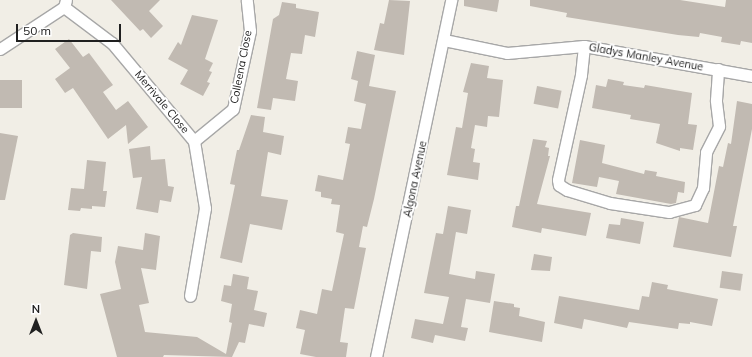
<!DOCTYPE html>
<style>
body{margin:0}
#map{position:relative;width:752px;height:357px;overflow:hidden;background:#f1eee6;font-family:Mulish,sans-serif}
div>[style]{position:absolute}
.building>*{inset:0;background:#c1bab2;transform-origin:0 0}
.roads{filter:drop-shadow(1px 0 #a7a7a7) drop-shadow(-1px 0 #a7a7a7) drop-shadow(0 1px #a7a7a7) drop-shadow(0 -1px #a7a7a7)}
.street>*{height:11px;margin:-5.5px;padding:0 5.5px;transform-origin:5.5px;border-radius:5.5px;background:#fff}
span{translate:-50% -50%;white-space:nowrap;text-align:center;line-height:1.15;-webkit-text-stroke:3.5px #fff;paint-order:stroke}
.street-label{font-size:11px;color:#202020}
.north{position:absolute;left:16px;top:301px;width:40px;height:40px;-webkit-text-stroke:3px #fff;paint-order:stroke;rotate:0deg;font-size:11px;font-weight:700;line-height:16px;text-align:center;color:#202020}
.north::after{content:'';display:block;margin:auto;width:14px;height:18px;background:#202020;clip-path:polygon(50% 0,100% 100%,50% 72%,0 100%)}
.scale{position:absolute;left:16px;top:24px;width:105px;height:18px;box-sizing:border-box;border:2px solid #202020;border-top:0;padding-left:5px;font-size:12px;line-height:14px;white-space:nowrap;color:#202020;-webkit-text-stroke:3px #fff;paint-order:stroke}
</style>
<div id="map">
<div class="building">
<i style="clip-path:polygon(111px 0,160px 0,149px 11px,163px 26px,151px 38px,143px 29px,140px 31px)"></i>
<i style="clip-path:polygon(389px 0,410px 1px,404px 55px,374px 50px,380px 23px,384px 24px)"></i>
<i style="clip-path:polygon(464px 0,499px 0,497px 12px,464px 6px)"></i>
<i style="clip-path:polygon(530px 0,680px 0,725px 7px,726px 0,752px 0,752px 43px,741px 41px,740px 45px,721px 42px,722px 37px,700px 33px,699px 37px,678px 35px,566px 17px,567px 13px,530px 6px)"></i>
<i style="clip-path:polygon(282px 2px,296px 4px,296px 8px,319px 12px,315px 37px,305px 35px,302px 54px,291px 53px,286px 79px,298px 81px,295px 101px,273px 98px,271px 110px,257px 108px,273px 19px,279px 15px)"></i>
<i style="clip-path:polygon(192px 15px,218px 20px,205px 59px,213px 63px,209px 71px,212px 72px,207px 82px,210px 83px,203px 96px,180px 84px,188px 70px,168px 59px,178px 42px,181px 45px)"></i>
<i style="clip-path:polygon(69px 39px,83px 57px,89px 53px,113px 85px,103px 92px,116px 110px,128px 101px,148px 127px,128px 144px,126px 125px,108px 139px,73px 88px,65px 93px,55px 79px,70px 68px,55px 49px)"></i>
<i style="clip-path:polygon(357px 51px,375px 55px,369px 86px,396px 91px,374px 199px,367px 227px,363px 226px,359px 247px,366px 248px,354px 309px,345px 308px,340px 342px,348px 343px,346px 357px,316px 357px,300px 354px,305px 330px,296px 328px,300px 310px,317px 314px,322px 289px,332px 291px,344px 234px,336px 232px,340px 205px,331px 204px,332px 199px,321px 197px,321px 192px,315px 191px,318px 175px,343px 180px,350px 144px,345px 143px,348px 127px,361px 129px,366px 104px,354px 101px,358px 81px,351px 79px)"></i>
<i style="clip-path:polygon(471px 63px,489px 66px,487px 78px,503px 80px,499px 117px,488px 116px,487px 127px,475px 125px,471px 148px,475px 149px,473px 162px,480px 163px,478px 180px,447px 175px,456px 127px,462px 128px,468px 93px,463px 92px)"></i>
<i style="clip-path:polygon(608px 79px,624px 82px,623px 85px,644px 88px,645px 85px,692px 93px,688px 124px,697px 125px,693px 150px,680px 148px,680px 151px,656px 143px,660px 124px,630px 119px,631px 115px,592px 108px,596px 85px,606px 87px)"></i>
<i style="left:22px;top:80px;width:28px;height:22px;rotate:90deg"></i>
<i style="left:537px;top:86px;width:25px;height:18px;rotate:11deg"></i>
<i style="clip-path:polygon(737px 101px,752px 104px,752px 129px,733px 226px,737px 226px,731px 257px,673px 247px,679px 217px,708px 223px,719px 166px,723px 167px,728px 143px,731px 144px)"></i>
<i style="clip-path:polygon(251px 115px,265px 117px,263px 132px,284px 136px,281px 155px,268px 152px,261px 196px,288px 200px,282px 230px,250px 224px,242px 263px,220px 258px,235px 185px,230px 184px,237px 150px,239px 150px)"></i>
<i style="clip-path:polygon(0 133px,18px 136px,5px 200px,0 200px)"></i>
<i style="clip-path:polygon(533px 139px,547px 141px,545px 147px,549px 148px,548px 156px,550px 156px,537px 204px,591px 213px,586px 236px,542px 228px,541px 233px,512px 227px,516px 206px,519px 206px)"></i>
<i style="clip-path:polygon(580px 140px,605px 145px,602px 163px,644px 174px,645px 170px,657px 172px,656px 176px,685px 182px,684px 193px,678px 192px,676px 203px,671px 204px,616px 194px,619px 181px,599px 177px,597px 187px,572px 183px)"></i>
<i style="clip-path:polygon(150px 146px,151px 160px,165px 159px,168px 186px,174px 187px,171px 202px,160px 200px,158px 213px,136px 209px,142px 177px,133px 178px,129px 149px)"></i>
<i style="clip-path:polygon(87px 160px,106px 162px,103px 191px,107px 191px,105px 207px,92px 206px,92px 209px,81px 208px,80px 211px,68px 210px,71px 188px,84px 189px)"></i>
<i style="clip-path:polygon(448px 206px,471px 210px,467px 234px,456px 232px,449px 274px,475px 279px,476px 271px,495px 274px,490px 303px,466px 299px,461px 327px,468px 328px,465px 341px,435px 335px,433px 343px,411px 338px,415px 319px,443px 324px,449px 297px,424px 293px,436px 233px,443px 234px)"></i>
<i style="clip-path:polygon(621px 218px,644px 222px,640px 244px,606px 238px,609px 224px,620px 225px)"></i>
<i style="clip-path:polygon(73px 233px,102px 237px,101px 252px,91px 251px,87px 289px,64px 285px,70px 235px)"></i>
<i style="clip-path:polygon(145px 233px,160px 236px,156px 270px,141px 268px,149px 303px,139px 305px,145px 332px,197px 337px,226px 354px,232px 323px,229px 322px,232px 304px,221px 301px,224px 285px,231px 286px,233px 274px,249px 277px,247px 289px,258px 291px,254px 310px,267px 313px,264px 327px,249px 324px,245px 343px,239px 342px,232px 357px,164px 355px,163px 357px,117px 357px,100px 294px,121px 289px,115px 262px,118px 246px,143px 250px)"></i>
<i style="clip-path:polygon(534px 254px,552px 257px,550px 271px,531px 270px)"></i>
<i style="left:722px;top:271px;width:21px;height:17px;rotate:8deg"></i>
<i style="clip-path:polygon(652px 282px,668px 285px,667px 289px,718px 299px,712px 326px,690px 322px,690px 324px,679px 323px,678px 329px,629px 322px,627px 328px,584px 319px,582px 329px,554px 323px,559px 296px,639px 310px,642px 296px,649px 297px)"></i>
<i style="clip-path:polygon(494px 301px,514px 304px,514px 307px,520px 308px,519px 316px,545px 322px,542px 342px,489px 332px)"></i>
</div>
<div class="roads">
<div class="street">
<i style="left:64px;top:7px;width:60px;rotate:36.9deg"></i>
<i style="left:112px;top:43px;width:128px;rotate:50.1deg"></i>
<i style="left:194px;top:141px;width:68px;rotate:80.7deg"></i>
<i style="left:205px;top:208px;width:89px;rotate:99.7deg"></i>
<i style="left:444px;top:40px;width:64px;rotate:11.7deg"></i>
<i style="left:507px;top:53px;width:77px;rotate:-5.2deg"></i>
<i style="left:584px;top:46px;width:171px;rotate:10.1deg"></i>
<i style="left:584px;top:46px;width:29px;rotate:96deg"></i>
<i style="left:581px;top:75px;width:107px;rotate:102.4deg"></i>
<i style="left:558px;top:180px;width:5px;rotate:79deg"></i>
<i style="left:559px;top:185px;width:9px;rotate:32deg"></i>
<i style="left:567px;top:190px;width:45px;rotate:16.8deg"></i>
<i style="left:610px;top:203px;width:60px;rotate:8.7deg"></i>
<i style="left:669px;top:212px;width:27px;rotate:-15deg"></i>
<i style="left:695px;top:205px;width:19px;rotate:-65deg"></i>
<i style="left:703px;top:188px;width:36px;rotate:-85deg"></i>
<i style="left:706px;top:152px;width:29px;rotate:-63deg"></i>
<i style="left:719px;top:126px;width:26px;rotate:-97deg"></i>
<i style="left:716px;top:100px;width:31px;rotate:-86deg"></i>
<i style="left:0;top:49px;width:77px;rotate:-33.3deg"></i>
<i style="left:64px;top:7px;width:7px;rotate:-74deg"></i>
<i style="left:194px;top:141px;width:50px;rotate:-39.4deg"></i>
<i style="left:233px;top:109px;width:80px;rotate:-77.7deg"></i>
<i style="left:250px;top:31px;width:31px;rotate:-96deg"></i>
<i style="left:376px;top:357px;width:365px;rotate:-78.1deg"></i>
</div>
</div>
<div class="street-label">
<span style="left:646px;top:57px;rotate:10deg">Gladys Manley Avenue</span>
<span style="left:241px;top:67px;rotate:-79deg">Colleena Close</span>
<span style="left:162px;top:102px;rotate:50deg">Merrivale Close</span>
<span style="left:415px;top:179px;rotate:-78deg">Algona Avenue</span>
</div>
<div class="north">N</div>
<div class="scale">50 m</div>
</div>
